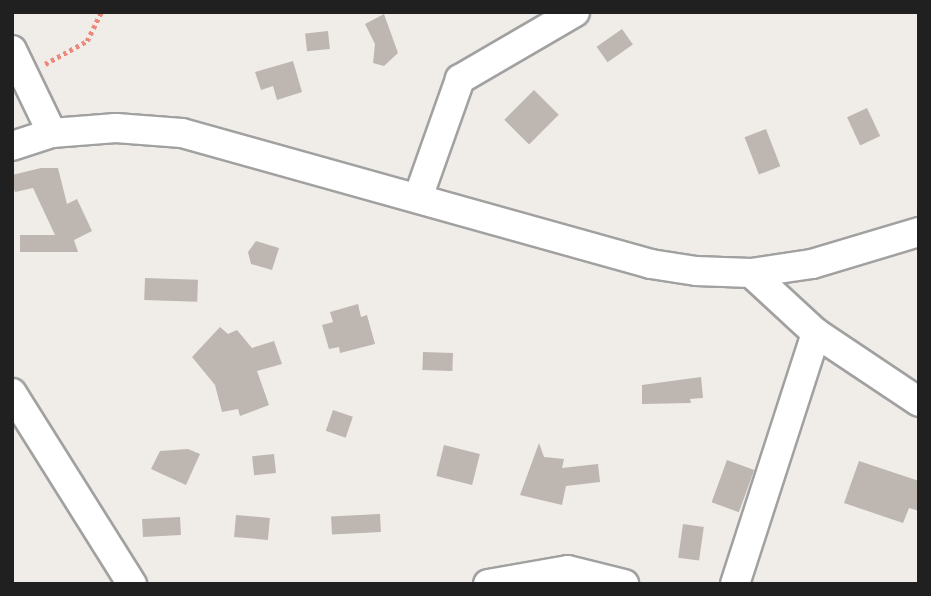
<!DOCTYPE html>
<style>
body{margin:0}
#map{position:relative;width:931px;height:596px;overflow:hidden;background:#f0ede8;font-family:"Titillium Web",sans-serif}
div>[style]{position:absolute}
.building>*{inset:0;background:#bdb6b1;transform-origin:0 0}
.path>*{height:4.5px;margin-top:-2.25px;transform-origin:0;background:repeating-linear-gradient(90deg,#ec897c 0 3.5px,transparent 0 7px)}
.roads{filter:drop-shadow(2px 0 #a1a1a1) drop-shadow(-2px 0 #a1a1a1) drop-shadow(0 2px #a1a1a1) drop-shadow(0 -2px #a1a1a1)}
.minor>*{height:28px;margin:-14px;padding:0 14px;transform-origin:14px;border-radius:14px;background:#fff}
span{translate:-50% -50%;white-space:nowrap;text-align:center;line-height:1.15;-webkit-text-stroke:5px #fff;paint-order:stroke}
.frame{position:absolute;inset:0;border:14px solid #202020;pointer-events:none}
</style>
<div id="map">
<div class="building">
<i style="clip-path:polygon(384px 14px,398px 53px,384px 66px,373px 63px,375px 44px,365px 24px)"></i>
<i style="left:622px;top:29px;width:19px;height:31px;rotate:55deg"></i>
<i style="left:328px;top:31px;width:18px;height:23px;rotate:84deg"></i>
<i style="clip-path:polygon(293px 61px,302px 92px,277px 100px,273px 86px,261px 90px,255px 72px)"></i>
<i style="left:534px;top:90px;width:35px;height:42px;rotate:45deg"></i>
<i style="left:867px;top:108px;width:31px;height:22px;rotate:65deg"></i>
<i style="left:766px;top:129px;width:40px;height:23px;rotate:69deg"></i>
<i style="clip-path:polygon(41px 168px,58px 168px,67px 204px,77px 199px,92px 231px,74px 240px,78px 252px,20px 252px,20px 235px,55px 235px,33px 188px,15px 192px,12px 182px,12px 175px)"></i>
<i style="clip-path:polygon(256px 241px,279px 248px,272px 270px,251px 264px,248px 252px)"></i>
<i style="left:145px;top:278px;width:53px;height:22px;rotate:2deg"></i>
<i style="clip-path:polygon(358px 304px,361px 317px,367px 315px,375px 344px,340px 353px,339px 347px,329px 349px,322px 325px,333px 322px,330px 312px)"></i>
<i style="clip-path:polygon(220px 327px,228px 334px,237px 330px,252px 348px,274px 341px,282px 364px,257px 371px,269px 405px,240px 416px,238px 409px,222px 412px,215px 385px,192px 357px)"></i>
<i style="left:423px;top:352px;width:30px;height:18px;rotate:2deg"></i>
<i style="clip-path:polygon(701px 377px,703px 398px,690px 399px,691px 403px,642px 404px,642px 385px)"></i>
<i style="left:333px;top:410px;width:21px;height:22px;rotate:19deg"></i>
<i style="clip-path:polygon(539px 443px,544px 457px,564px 459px,562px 468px,598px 464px,600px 482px,566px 486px,562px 505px,520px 495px)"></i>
<i style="left:444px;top:445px;width:37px;height:32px;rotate:14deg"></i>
<i style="clip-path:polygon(188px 449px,200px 454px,186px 485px,151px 469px,160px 451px)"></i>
<i style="left:274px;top:454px;width:19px;height:22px;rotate:84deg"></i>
<i style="left:727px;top:460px;width:29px;height:45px;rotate:20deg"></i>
<i style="clip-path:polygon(859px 461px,919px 481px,919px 511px,909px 508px,903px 523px,844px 503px)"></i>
<i style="left:380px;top:514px;width:18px;height:49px;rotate:87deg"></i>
<i style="left:236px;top:515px;width:34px;height:22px;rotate:5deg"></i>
<i style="left:180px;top:517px;width:18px;height:38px;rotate:87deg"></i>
<i style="left:683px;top:524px;width:21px;height:34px;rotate:8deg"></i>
</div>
<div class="path">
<i style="left:45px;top:64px;width:48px;rotate:-28.7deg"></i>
<i style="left:87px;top:41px;width:32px;rotate:-64deg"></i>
</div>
<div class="roads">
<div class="minor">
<i style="left:12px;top:50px;width:92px;rotate:64.3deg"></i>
<i style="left:12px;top:146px;width:42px;rotate:-18deg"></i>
<i style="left:52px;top:133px;width:64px;rotate:-4.5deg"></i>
<i style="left:116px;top:128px;width:66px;rotate:4.3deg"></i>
<i style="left:182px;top:133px;width:487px;rotate:15.6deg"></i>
<i style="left:651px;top:264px;width:46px;rotate:8.8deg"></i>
<i style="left:696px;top:271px;width:55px;rotate:2.1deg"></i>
<i style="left:751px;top:273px;width:62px;rotate:-8.4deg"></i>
<i style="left:812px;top:264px;width:112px;rotate:-16.7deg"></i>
<i style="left:419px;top:195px;width:123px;rotate:-70.5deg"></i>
<i style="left:460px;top:79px;width:133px;rotate:-30.2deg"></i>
<i style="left:751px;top:273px;width:88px;rotate:42.7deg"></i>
<i style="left:816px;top:333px;width:124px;rotate:33.8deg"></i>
<i style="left:12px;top:393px;width:226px;rotate:57.9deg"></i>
<i style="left:488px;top:584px;width:81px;rotate:-9.9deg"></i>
<i style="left:568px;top:570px;width:58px;rotate:14deg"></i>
<i style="left:735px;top:584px;width:264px;rotate:-72.1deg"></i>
</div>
</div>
<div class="frame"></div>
</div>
